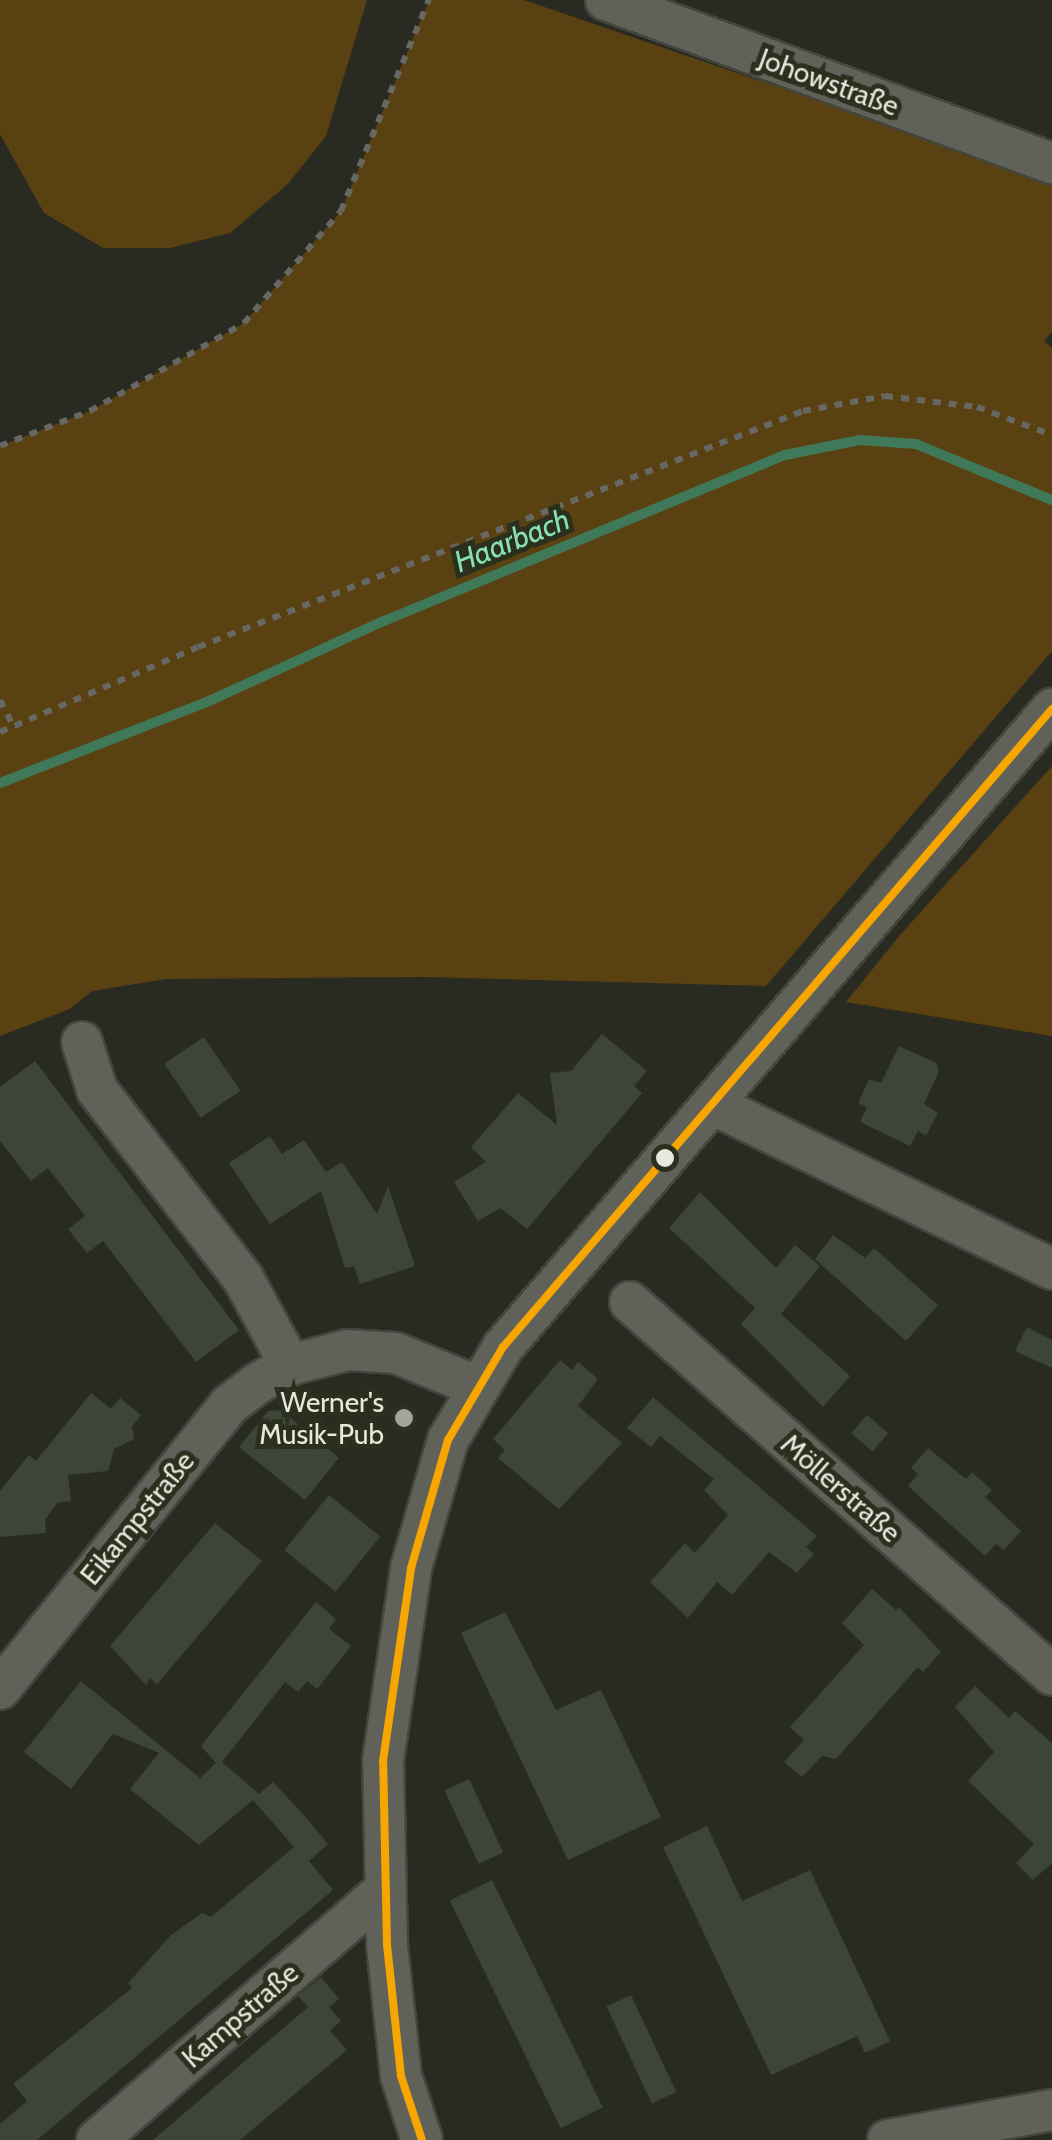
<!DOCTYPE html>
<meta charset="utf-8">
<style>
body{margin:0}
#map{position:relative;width:1052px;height:2140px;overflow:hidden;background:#292b22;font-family:Cabin,sans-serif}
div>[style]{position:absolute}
.green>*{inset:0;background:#594111}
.stream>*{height:10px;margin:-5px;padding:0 5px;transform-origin:5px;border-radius:5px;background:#40795a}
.building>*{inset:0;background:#3c4538;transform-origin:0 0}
.path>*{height:6px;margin-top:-3px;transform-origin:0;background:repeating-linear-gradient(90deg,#676863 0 8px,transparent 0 16px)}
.roads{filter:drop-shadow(2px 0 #44463e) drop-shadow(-2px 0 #44463e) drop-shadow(0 2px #44463e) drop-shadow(0 -2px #44463e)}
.minor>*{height:40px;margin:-20px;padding:0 20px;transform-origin:20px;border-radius:20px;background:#606159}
.bus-1>*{height:8px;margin:-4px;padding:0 4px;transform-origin:4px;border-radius:4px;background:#f7a600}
.dots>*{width:28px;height:28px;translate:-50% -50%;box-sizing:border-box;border:5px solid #2b2f1e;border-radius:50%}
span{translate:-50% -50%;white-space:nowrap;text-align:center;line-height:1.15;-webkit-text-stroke:10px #2b2f1e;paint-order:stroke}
.street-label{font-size:28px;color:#e5e8dd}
.poi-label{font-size:28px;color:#e5e8dd}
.right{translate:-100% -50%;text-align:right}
.water-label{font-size:30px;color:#86e2b1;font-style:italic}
</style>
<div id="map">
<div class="green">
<i style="clip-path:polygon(0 0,367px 0,326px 136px,288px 184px,230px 233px,170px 248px,103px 248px,44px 213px,0 134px)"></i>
<i style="clip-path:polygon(429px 0,524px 0,1052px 181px,1052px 332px,1044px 341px,1052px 348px,1052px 651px,766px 986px,422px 977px,166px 979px,92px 991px,70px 1009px,0 1036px,0 446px,90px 411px,244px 323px,341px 211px)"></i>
<i style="clip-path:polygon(1052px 766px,1052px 1036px,846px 1002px,900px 935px)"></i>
</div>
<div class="stream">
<i style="left:0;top:783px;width:225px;rotate:-21.4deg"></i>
<i style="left:209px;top:701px;width:192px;rotate:-24.6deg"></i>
<i style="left:384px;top:621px;width:434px;rotate:-22.5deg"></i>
<i style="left:785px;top:455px;width:76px;rotate:-11.3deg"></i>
<i style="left:860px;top:440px;width:56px;rotate:4.1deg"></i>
<i style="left:916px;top:444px;width:147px;rotate:22.4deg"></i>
</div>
<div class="building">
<i style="clip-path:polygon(602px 1034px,647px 1071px,634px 1086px,642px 1093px,527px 1229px,500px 1208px,478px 1221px,454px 1182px,486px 1162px,471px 1147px,518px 1093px,557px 1125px,550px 1073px,571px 1071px)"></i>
<i style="left:204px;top:1037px;width:65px;height:48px;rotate:56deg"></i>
<i style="clip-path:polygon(899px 1046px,936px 1063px,939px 1071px,924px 1104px,938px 1113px,926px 1136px,918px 1131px,910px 1146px,860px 1122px,867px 1107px,858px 1103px,869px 1079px,881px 1083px)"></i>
<i style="clip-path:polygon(35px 1061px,239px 1330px,196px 1362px,103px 1241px,87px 1253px,68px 1229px,85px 1216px,48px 1168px,31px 1181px,0 1141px,0 1087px)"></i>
<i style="clip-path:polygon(270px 1136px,282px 1154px,304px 1140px,326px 1172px,342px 1162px,377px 1214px,388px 1186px,415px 1266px,360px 1284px,354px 1266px,345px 1268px,321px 1191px,270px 1224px,229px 1163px)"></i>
<i style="clip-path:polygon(700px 1192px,776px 1268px,795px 1245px,820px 1266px,781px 1314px,850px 1376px,823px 1407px,741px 1324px,755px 1308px,669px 1228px)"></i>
<i style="clip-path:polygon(833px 1235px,865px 1258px,874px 1248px,938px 1305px,906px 1341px,815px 1259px)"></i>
<i style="clip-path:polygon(1027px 1327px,1052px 1340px,1052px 1368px,1015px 1351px)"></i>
<i style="clip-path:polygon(560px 1360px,572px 1370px,578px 1362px,598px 1379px,578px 1406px,622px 1443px,559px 1509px,498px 1458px,505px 1450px,493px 1439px)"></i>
<i style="clip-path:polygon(91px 1393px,111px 1409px,120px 1398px,141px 1415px,132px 1427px,134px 1439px,114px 1449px,108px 1471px,68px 1475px,71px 1501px,57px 1503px,45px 1520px,46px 1533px,0 1537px,0 1491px,29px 1455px,36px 1461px)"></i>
<i style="clip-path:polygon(653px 1397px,817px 1536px,806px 1547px,814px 1554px,797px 1573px,769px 1552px,732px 1595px,717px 1582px,688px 1618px,650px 1582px,685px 1543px,695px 1553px,728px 1515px,704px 1490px,714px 1479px,660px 1436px,651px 1447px,627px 1428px)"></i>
<i style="clip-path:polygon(281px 1410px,339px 1458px,305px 1500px,239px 1447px,268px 1411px)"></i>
<i style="left:867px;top:1415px;width:28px;height:24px;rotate:41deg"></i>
<i style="clip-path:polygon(928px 1448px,966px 1479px,972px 1472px,992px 1490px,985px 1497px,1021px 1531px,1004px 1550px,996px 1544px,985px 1556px,908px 1486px,918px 1474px,911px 1468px)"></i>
<i style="left:329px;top:1495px;width:66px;height:71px;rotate:39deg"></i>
<i style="clip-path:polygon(215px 1523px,262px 1561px,157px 1684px,150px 1678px,146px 1685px,110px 1646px)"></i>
<i style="clip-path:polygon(872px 1589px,896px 1610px,899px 1607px,941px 1652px,923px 1672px,918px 1667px,836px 1759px,822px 1756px,802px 1777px,784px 1762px,804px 1740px,790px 1727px,864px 1645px,842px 1623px)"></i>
<i style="clip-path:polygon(316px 1602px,336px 1619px,329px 1629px,351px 1646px,317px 1689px,307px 1681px,298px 1692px,285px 1682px,222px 1762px,259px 1794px,273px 1782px,301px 1812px,328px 1844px,309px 1861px,333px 1890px,37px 2140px,0 2140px,0 2124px,27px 2101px,13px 2084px,132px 1988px,128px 1983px,170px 1936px,202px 1913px,211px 1917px,294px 1847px,253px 1800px,199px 1845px,130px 1789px,159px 1753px,113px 1734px,71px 1789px,24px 1752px,81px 1681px,200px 1778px,216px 1763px,201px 1746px)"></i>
<i style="clip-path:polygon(505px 1612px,556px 1710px,601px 1690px,661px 1817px,568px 1860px,461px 1633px)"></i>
<i style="clip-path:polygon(975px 1686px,1009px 1718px,1015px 1711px,1052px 1743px,1052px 1863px,1033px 1880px,1016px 1863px,1034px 1844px,968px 1781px,994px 1752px,955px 1707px)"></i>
<i style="left:469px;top:1779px;width:81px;height:27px;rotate:65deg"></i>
<i style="clip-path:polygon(707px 1826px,742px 1901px,810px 1870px,890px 2041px,865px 2053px,857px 2036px,771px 2075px,663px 1847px)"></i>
<i style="left:492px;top:1880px;width:253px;height:47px;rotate:64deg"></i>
<i style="clip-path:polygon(321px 1977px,339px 1999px,329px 2007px,341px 2021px,330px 2031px,347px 2050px,240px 2140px,153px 2140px,308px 2007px,298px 1996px)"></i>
<i style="left:631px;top:1995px;width:107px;height:27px;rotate:65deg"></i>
</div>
<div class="path">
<i style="left:0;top:446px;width:97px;rotate:-21.3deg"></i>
<i style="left:90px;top:411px;width:177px;rotate:-29.7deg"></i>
<i style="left:244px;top:323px;width:148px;rotate:-49.1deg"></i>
<i style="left:341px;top:211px;width:229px;rotate:-67.4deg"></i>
<i style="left:0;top:700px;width:28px;rotate:63deg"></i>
<i style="left:0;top:732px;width:215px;rotate:-23.2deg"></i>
<i style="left:198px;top:647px;width:649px;rotate:-21.31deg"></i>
<i style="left:803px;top:411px;width:83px;rotate:-10.4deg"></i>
<i style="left:885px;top:396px;width:93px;rotate:6.8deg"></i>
<i style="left:977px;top:407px;width:80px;rotate:20.5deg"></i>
</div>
<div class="roads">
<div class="minor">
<i style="left:606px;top:0;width:475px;rotate:20.1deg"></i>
<i style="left:82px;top:1042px;width:50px;rotate:72.6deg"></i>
<i style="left:97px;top:1090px;width:238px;rotate:52.2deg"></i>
<i style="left:243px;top:1278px;width:99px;rotate:61.6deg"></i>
<i style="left:712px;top:1104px;width:378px;rotate:25.9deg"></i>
<i style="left:630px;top:1302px;width:563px;rotate:41.47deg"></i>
<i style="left:0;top:1689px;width:365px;rotate:-51.1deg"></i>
<i style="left:229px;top:1405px;width:36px;rotate:-37deg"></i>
<i style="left:258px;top:1383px;width:37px;rotate:-29deg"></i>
<i style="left:290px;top:1365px;width:60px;rotate:-14.5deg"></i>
<i style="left:348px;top:1350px;width:48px;rotate:3.6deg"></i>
<i style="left:396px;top:1353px;width:87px;rotate:22.4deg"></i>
<i style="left:97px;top:2140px;width:379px;rotate:-41deg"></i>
<i style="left:422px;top:2140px;width:67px;rotate:-108.2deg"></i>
<i style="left:401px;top:2076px;width:132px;rotate:-96.1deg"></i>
<i style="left:387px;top:1945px;width:184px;rotate:-91.2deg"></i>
<i style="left:383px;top:1761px;width:195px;rotate:-81.7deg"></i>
<i style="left:411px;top:1568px;width:133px;rotate:-73.9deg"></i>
<i style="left:448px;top:1440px;width:108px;rotate:-59.4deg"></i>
<i style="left:503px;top:1347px;width:842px;rotate:-49.29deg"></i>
<i style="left:888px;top:2140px;width:167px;rotate:-10.4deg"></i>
</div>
</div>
<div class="bus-1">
<i style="left:422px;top:2140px;width:67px;rotate:-108.2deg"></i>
<i style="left:401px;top:2076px;width:132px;rotate:-96.1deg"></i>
<i style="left:387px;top:1945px;width:184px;rotate:-91.2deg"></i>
<i style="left:383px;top:1761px;width:195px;rotate:-81.7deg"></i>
<i style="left:411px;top:1568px;width:133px;rotate:-73.9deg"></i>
<i style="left:448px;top:1440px;width:108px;rotate:-59.4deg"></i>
<i style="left:503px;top:1347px;width:842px;rotate:-49.29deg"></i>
</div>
<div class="dots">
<i style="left:665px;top:1158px;background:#e5e8dd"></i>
<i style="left:404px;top:1418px;background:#a3a69c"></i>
</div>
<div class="street-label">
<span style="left:829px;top:82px;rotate:20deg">Johowstraße</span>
<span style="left:841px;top:1488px;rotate:41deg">Möllerstraße</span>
<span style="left:137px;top:1518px;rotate:-51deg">Eikampstraße</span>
<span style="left:240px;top:2015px;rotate:-41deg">Kampstraße</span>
</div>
<div class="poi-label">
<span class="right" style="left:384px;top:1418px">Werner's<br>Musik-Pub</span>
</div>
<div class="water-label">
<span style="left:512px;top:541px;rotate:-22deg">Haarbach</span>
</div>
</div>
